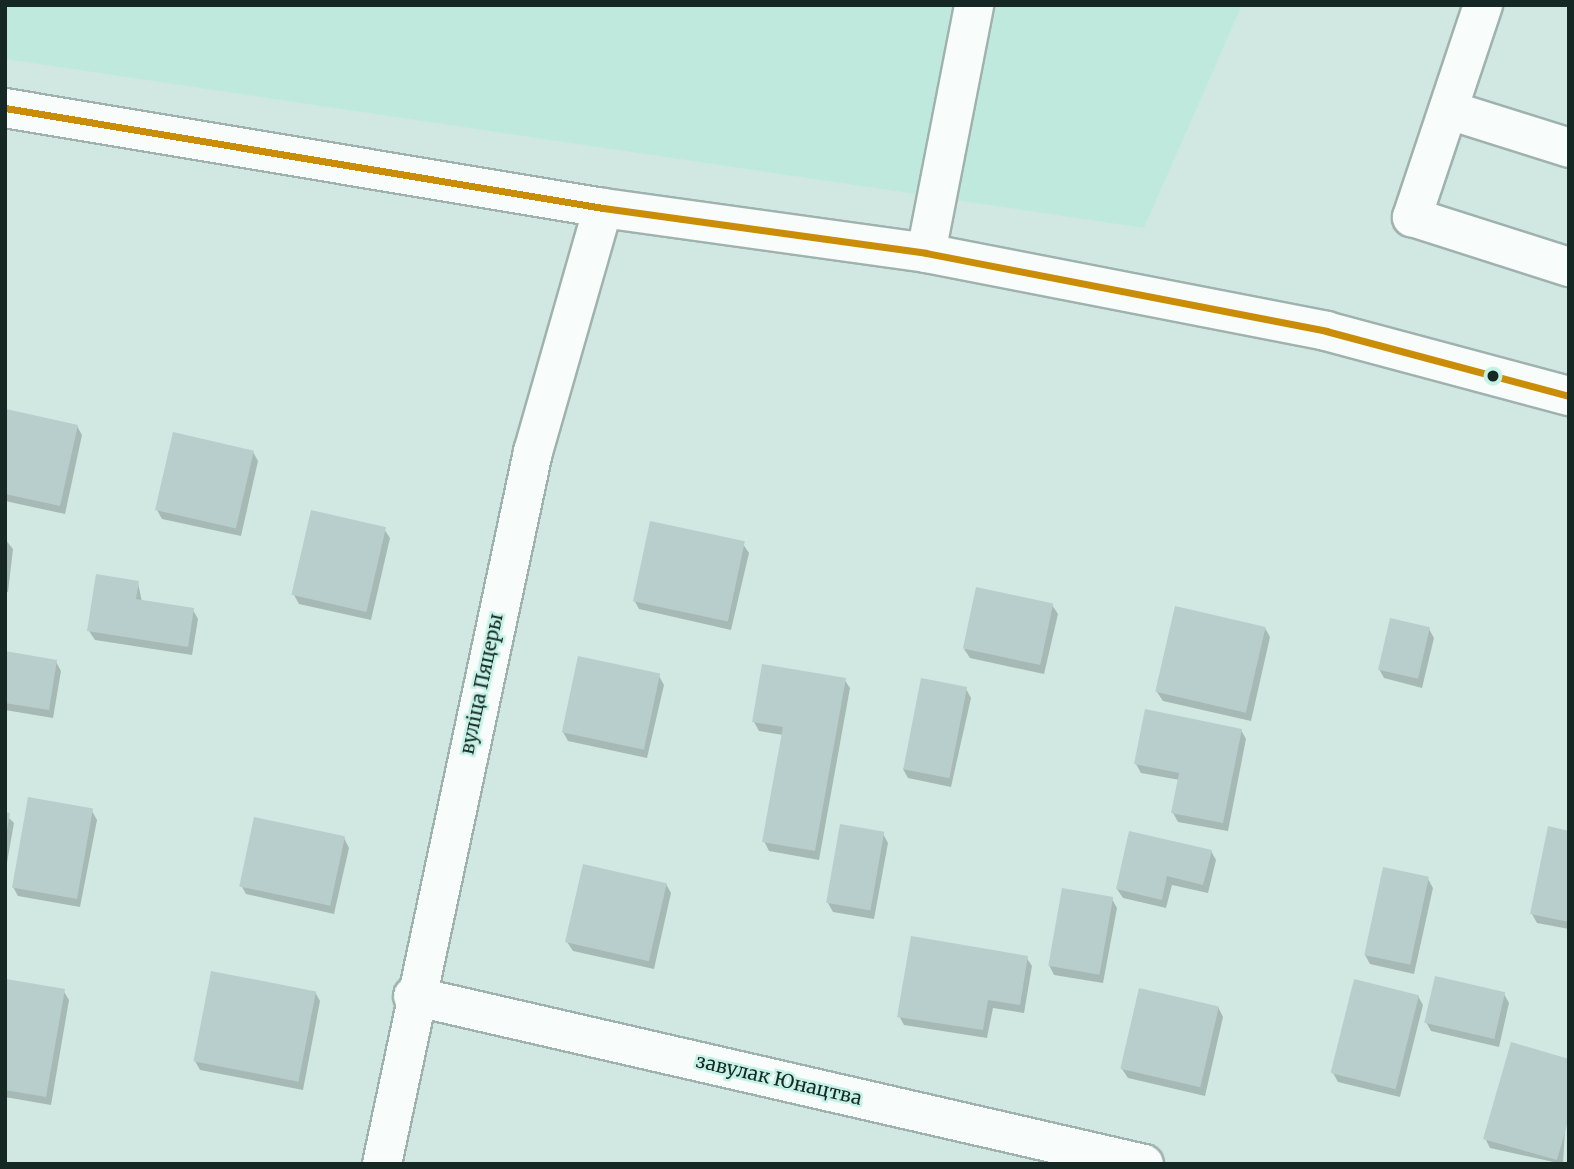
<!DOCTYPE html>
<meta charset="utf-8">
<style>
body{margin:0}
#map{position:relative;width:1574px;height:1169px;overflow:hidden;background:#d0e8e1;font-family:Merriweather,serif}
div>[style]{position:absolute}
.built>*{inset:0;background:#c0e9de}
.shadow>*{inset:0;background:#0003}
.building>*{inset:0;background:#b7cecd;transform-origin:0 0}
.roads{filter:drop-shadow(2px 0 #9fb2ad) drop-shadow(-2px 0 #9fb2ad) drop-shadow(0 2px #9fb2ad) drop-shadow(0 -2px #9fb2ad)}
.minor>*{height:38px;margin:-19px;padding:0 19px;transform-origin:19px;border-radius:19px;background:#f8fcfa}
.major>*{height:38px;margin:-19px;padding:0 19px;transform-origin:19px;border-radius:19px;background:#f8fcfa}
.bus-1>*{height:7px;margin:-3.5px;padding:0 3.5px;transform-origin:3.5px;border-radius:3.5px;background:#ca8d07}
.dots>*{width:19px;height:19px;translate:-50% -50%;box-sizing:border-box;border:4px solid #c5f2e6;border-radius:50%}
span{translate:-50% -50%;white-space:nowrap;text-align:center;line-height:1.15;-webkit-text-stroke:5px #c5f2e6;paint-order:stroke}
.street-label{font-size:19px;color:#162824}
.frame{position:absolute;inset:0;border:7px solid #162824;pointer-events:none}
</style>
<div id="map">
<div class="built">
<i style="clip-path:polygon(5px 5px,1242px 5px,1144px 228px,5px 59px)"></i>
</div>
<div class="shadow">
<i style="clip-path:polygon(7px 411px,77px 426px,82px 435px,65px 514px,5px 501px)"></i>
<i style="clip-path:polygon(253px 452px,258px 461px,241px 536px,162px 519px,157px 510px)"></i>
<i style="clip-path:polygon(384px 529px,390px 538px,371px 620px,299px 604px,294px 595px)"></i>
<i style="clip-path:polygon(5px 539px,13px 549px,8px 592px,5px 592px)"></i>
<i style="clip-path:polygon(743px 544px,749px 553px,731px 630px,639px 609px,634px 600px)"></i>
<i style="clip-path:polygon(138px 583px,142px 602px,193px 610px,198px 619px,192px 655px,95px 640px,89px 631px)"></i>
<i style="clip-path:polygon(1052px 605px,1058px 614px,1044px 674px,970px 658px,964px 649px)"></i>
<i style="clip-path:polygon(1265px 628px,1270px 637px,1251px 721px,1163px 701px,1157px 692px)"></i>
<i style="clip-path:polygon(1429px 629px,1434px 638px,1422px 688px,1384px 678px,1379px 669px)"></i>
<i style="clip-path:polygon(5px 653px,56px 662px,61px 671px,53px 718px,5px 710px)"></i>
<i style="clip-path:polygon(659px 676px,664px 685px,647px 758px,568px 741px,563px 732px)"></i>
<i style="clip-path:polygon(844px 679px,850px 688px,819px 860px,769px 851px,764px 841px,783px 735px,759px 731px,754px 722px)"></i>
<i style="clip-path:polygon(966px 689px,971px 698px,951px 787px,908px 778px,903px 769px)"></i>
<i style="clip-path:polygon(1241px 730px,1246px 739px,1228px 831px,1178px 822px,1173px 813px,1180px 780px,1141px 773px,1136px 764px)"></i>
<i style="clip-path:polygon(92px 811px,97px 820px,80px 907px,18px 896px,13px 887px)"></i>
<i style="clip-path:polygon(5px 814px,14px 823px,5px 874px)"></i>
<i style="clip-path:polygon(1569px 833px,1569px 929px,1537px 923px,1532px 914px)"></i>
<i style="clip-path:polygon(883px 834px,888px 843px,874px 919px,833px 912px,828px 903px)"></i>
<i style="clip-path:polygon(344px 838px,349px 848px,334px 914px,246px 894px,241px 885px)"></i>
<i style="clip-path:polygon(1211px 851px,1216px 860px,1208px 893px,1172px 885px,1166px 908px,1123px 898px,1117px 889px)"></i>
<i style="clip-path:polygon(1428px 879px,1433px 888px,1414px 974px,1370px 964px,1365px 955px)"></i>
<i style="clip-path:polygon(666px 884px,671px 893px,654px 969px,573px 951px,567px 942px)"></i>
<i style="clip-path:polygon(1112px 899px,1117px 908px,1103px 983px,1054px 975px,1049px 965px)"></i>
<i style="clip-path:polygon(1026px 957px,1032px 966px,1024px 1013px,993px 1008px,987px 1038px,904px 1025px,899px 1016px)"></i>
<i style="clip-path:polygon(7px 981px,63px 990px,69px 1000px,51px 1105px,5px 1097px)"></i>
<i style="clip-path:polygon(315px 992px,320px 1001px,303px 1090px,200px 1070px,195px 1061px)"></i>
<i style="clip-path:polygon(1504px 994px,1509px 1003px,1499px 1047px,1431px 1031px,1426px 1022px)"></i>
<i style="clip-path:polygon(1418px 996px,1423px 1005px,1400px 1097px,1338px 1082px,1333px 1073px)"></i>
<i style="clip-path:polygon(1218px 1007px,1223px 1017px,1205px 1096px,1128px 1078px,1122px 1069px)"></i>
<i style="clip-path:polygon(1569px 1061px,1563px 1164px,1490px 1148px,1485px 1138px)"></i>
</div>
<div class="building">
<i style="clip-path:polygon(6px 409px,78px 425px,60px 506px,5px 494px)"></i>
<i style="left:173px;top:432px;width:83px;height:80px;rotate:13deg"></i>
<i style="left:311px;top:510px;width:77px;height:87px;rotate:13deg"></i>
<i style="left:650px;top:521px;width:97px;height:82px;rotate:12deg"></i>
<i style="clip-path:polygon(96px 574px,139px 581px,136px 599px,194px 608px,188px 647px,87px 631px)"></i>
<i style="left:976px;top:587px;width:79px;height:63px;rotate:12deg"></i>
<i style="left:1175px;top:606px;width:93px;height:88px;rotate:13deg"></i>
<i style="left:1390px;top:618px;width:41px;height:53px;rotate:13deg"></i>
<i style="clip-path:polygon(5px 651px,57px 660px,49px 710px,5px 703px)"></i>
<i style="left:578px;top:656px;width:84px;height:78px;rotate:12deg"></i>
<i style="clip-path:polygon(762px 664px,846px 678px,815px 851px,762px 842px,783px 727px,752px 722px)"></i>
<i style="left:921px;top:678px;width:47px;height:93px;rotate:11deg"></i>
<i style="clip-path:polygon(1145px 709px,1242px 729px,1223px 823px,1171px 813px,1179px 773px,1134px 764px)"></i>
<i style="left:28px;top:797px;width:66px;height:92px;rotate:10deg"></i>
<i style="clip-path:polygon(5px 812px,10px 813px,7px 830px,5px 830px)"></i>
<i style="left:254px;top:817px;width:93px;height:71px;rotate:12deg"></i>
<i style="left:840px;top:824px;width:45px;height:80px;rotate:10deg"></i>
<i style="clip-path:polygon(1548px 826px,1569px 831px,1569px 922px,1530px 914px)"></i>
<i style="clip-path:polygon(1129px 831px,1212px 850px,1203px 885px,1167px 876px,1162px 900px,1116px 889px)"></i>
<i style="left:583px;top:864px;width:86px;height:80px;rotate:13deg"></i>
<i style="left:1383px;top:867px;width:47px;height:90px;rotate:12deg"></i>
<i style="left:1062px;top:888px;width:52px;height:79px;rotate:10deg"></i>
<i style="clip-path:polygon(911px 936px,1028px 956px,1020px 1005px,988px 1000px,983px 1030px,897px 1017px)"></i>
<i style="left:211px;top:971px;width:107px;height:92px;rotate:11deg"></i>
<i style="left:1435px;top:976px;width:72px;height:48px;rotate:13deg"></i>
<i style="clip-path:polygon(6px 979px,65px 989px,46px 1097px,5px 1090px)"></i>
<i style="left:1354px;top:979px;width:67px;height:97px;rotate:14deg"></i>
<i style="left:1139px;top:988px;width:82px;height:83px;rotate:13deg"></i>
<i style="clip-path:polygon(1511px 1042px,1569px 1059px,1569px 1118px,1557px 1160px,1483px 1139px)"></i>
</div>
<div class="roads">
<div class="minor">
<i style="left:1483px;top:5px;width:224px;rotate:108.5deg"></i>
<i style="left:1412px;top:217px;width:165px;rotate:17.7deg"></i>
<i style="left:1452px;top:111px;width:123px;rotate:17.5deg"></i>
<i style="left:926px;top:253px;width:253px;rotate:-79deg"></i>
<i style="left:413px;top:996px;width:750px;rotate:12.94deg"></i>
<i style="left:382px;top:1164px;width:728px;rotate:-78.03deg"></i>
<i style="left:533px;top:452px;width:254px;rotate:-74deg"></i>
</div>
<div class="major">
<i style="left:5px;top:108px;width:606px;rotate:9.49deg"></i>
<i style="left:603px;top:208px;width:326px;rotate:7.9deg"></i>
<i style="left:926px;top:253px;width:408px;rotate:11deg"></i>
<i style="left:1326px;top:331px;width:252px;rotate:15deg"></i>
</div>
</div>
<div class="bus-1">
<i style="left:5px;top:108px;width:606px;rotate:9.49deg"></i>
<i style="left:603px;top:208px;width:326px;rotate:7.9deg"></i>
<i style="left:926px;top:253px;width:408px;rotate:11deg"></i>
<i style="left:1326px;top:331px;width:252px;rotate:15deg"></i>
</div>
<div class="dots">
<i style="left:1493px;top:376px;background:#162824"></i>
</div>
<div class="street-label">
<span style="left:482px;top:684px;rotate:-78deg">вуліца Пяцеры</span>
<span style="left:779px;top:1080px;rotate:13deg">завулак Юнацтва</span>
</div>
<div class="frame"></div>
</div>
